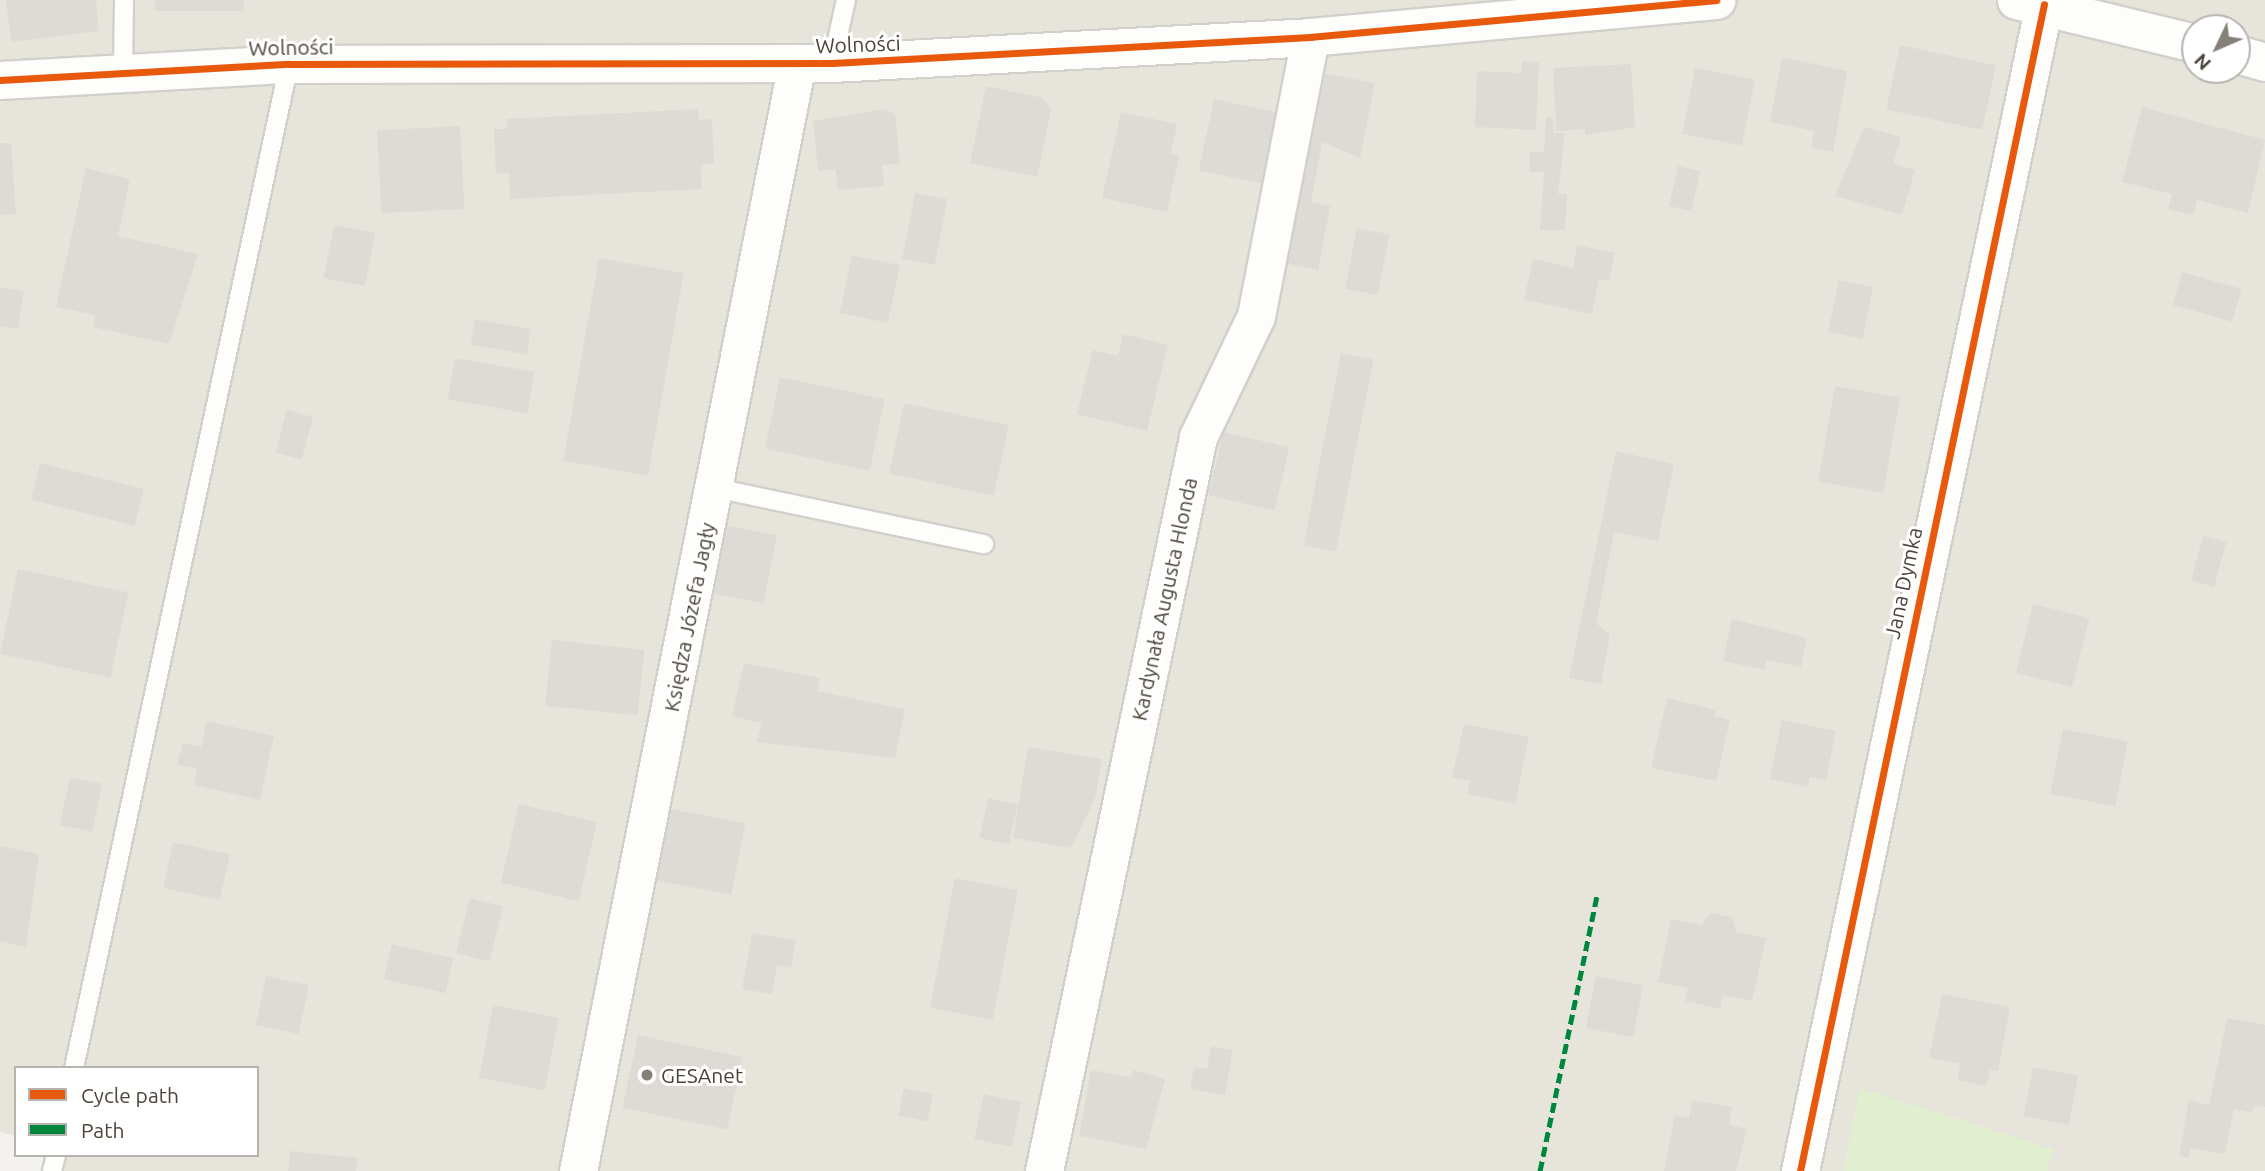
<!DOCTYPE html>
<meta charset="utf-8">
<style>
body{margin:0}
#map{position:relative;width:2265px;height:1171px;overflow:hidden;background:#f4f2ee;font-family:Ubuntu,sans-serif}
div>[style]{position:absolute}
.residential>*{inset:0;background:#e7e4dc}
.green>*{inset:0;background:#e1eecf}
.building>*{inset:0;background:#dedbd6;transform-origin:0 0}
.roads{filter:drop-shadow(2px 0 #d2d0cb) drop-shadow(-2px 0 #d2d0cb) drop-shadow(0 2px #d2d0cb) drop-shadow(0 -2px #d2d0cb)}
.lane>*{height:18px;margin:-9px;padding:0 9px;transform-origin:9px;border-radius:9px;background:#fdfdfc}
.street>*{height:37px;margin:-18.5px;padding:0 18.5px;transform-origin:18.5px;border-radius:18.5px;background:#fdfdfc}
.quiet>*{height:5px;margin-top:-2.5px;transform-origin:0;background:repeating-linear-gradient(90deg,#00873e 0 10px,transparent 0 15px)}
.cycleway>*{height:7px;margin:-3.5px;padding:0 3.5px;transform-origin:3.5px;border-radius:3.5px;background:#e8590c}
.dots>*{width:19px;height:19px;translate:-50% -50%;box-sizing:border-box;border:4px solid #fff;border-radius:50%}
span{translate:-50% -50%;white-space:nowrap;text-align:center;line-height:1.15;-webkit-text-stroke:6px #fff;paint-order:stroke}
.street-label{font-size:21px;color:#4b4439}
.poi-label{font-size:21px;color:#4b4439}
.left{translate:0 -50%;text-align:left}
.legend{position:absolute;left:14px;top:1066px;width:245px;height:91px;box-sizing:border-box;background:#fff;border:2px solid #b7b4b0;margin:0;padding:9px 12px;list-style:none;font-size:21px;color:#4b4439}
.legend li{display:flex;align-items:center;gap:14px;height:35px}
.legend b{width:35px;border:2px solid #b7b4b0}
.north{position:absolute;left:2181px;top:14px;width:70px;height:70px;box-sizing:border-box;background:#fff;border:2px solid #b7b4b0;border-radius:50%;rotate:226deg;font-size:19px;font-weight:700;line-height:28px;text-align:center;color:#4b4439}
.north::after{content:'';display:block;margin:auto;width:24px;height:32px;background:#868178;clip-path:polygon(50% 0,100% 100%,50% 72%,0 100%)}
</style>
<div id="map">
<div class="residential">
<i style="clip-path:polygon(evenodd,0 0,2265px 0,2265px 1171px,42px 1171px,45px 1155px,257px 1155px,257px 1068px,16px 1068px,16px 1136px,0 1132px,0 0,2195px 28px,2237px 28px,2237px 70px,2195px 70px,2195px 28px)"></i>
</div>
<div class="green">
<i style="clip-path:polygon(1860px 1088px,2053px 1149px,2047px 1171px,1843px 1171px)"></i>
</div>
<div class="building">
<i style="clip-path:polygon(6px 0,96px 0,99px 31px,11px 42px)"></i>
<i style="left:155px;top:0;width:89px;height:11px"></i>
<i style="left:1900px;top:45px;width:98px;height:66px;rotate:12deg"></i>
<i style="clip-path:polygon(1782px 57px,1847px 71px,1833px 152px,1811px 148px,1814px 131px,1770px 122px)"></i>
<i style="clip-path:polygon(1522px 61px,1539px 62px,1536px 130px,1475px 127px,1477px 71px,1522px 73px)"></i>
<i style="clip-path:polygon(1631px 64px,1635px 127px,1585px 135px,1585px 129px,1556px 131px,1553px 68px)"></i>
<i style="left:1695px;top:68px;width:61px;height:67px;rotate:11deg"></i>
<i style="clip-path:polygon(1316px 72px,1375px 83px,1360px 158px,1322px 142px,1311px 202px,1330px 206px,1318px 270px,1279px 262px)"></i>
<i style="clip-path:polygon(986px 86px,1043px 98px,1051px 110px,1037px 177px,970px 163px)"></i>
<i style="left:1214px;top:99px;width:72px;height:73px;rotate:12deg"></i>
<i style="clip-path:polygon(2142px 107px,2265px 140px,2248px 213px,2197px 200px,2193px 215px,2168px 209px,2172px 194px,2122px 182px)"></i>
<i style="clip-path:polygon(698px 109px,699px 120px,712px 119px,714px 164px,701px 164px,702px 189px,510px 199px,509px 173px,496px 174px,494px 129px,507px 129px,507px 119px)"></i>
<i style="clip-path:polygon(885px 109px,895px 114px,900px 164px,882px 165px,884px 186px,838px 190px,836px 169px,818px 171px,813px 121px)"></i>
<i style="clip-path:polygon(1121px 112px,1177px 124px,1171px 154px,1179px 156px,1167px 212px,1102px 198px)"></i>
<i style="clip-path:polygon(1546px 117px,1553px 117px,1554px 133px,1565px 133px,1558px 194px,1567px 194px,1565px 230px,1540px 230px,1544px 172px,1529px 172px,1530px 152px,1544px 152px)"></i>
<i style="left:460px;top:126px;width:83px;height:83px;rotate:87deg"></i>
<i style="clip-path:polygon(1864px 127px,1901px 137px,1893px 164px,1915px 170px,1902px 215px,1835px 196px)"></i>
<i style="clip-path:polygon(0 143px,11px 143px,16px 214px,0 215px)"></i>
<i style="left:1678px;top:166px;width:23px;height:41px;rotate:13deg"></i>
<i style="clip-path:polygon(86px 168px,130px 179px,118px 236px,198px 254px,169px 344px,93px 327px,95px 315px,56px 307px)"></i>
<i style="left:915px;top:193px;width:33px;height:67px;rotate:11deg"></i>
<i style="left:334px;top:225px;width:42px;height:54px;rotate:11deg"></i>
<i style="left:1357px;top:228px;width:33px;height:62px;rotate:11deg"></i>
<i style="clip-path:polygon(1577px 245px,1615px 253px,1609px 281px,1599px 279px,1592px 314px,1524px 300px,1533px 259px,1573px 268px)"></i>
<i style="left:852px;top:255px;width:49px;height:59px;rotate:12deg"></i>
<i style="left:599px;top:258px;width:86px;height:206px;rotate:10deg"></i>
<i style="left:2182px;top:272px;width:62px;height:34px;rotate:16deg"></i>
<i style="left:1839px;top:280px;width:35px;height:53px;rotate:12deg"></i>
<i style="clip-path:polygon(0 287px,24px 291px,18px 329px,0 326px)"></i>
<i style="left:475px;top:319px;width:57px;height:26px;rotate:10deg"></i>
<i style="clip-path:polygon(1123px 334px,1168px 345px,1147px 431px,1077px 414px,1093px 350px,1118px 356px)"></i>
<i style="left:1341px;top:353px;width:33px;height:196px;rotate:11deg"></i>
<i style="left:455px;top:358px;width:81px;height:42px;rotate:10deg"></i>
<i style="left:780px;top:377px;width:107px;height:73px;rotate:12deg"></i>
<i style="left:1835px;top:386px;width:66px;height:97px;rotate:10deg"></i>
<i style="left:904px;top:403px;width:107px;height:72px;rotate:12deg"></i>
<i style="left:287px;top:410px;width:27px;height:44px;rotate:15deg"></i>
<i style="left:1223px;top:432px;width:68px;height:65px;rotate:13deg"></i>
<i style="clip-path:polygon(1616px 451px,1674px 464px,1658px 541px,1614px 532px,1596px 623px,1610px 635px,1601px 684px,1569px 678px)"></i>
<i style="left:40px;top:463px;width:107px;height:38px;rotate:14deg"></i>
<i style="left:713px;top:523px;width:65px;height:69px;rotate:11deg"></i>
<i style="left:2203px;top:536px;width:24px;height:46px;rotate:15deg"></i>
<i style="left:18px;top:569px;width:113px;height:87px;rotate:12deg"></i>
<i style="left:2033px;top:604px;width:58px;height:71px;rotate:14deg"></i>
<i style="clip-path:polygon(1732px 619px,1807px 638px,1801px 667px,1767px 660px,1765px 670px,1723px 661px)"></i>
<i style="left:552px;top:640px;width:93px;height:66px;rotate:6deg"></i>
<i style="clip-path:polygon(744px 663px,820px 678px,817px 691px,905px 709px,895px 758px,757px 742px,762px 723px,732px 716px)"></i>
<i style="clip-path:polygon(1667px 698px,1716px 710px,1714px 716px,1730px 720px,1716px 781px,1651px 768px)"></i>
<i style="clip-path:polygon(1782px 720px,1836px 731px,1826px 780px,1810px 777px,1808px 787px,1770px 779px)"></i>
<i style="clip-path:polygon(207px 721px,274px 736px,260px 800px,194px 785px,197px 769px,177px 765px,183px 743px,201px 747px)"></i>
<i style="clip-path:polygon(1464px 724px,1529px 737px,1515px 804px,1467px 794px,1470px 781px,1452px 777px)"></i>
<i style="left:2063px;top:729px;width:66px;height:66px;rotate:11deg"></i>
<i style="clip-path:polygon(1028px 747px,1102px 759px,1096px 796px,1071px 848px,1013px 838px)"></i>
<i style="left:70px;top:777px;width:33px;height:49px;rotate:12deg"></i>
<i style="left:988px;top:798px;width:30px;height:41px;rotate:12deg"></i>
<i style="left:519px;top:804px;width:80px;height:81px;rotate:13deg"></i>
<i style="left:661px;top:807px;width:86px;height:73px;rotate:11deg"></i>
<i style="left:173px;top:842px;width:58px;height:47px;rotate:12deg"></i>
<i style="clip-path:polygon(0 846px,39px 854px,26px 947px,0 941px)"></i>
<i style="left:955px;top:878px;width:64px;height:132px;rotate:11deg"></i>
<i style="left:470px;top:898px;width:34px;height:57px;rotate:14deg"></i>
<i style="clip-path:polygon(1711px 913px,1732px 917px,1736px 932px,1766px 938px,1752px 1001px,1723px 995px,1720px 1009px,1685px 1001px,1688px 988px,1658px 982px,1671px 919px,1701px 925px)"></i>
<i style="clip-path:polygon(752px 933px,796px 940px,791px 968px,777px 965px,772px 994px,742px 989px)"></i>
<i style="left:392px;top:944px;width:63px;height:36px;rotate:13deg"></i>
<i style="left:266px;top:976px;width:44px;height:50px;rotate:12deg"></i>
<i style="left:1596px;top:976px;width:48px;height:53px;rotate:11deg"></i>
<i style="clip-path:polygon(1942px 994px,2010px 1007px,1998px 1071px,1990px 1070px,1986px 1086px,1958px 1080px,1960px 1064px,1929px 1058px)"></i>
<i style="left:493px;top:1005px;width:67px;height:74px;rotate:11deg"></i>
<i style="clip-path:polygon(2227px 1018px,2265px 1025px,2265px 1107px,2254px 1105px,2252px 1113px,2234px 1109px,2225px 1154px,2191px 1148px,2189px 1158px,2179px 1156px,2189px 1100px,2209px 1105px)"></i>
<i style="left:638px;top:1035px;width:107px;height:74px;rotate:12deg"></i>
<i style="clip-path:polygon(1211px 1046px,1233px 1050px,1225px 1095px,1190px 1089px,1194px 1067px,1207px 1069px)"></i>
<i style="left:2033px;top:1067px;width:46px;height:50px;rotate:11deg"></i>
<i style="clip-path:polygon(1091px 1070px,1131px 1077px,1133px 1070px,1165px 1079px,1146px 1149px,1079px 1136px)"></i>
<i style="left:904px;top:1088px;width:30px;height:28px;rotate:12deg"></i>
<i style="left:984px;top:1094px;width:38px;height:46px;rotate:12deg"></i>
<i style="clip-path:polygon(1692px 1100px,1732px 1107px,1729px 1125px,1747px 1129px,1736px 1171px,1664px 1171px,1675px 1115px,1689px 1118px)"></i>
<i style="clip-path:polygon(290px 1151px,358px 1158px,356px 1171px,288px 1171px)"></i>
</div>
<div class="roads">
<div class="lane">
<i style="left:832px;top:63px;width:65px;rotate:-77.5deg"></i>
<i style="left:123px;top:72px;width:72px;rotate:-89.2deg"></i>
<i style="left:715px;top:488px;width:275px;rotate:11.8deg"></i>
<i style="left:74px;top:1068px;width:1027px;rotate:-77.91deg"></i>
<i style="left:52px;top:1171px;width:16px;rotate:-76deg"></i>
</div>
<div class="street">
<i style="left:2016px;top:0;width:184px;rotate:13.5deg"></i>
<i style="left:2237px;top:54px;width:29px;rotate:16deg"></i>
<i style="left:0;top:80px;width:289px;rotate:-3.2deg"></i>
<i style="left:289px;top:64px;width:543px;rotate:-0.11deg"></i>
<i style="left:832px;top:63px;width:479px;rotate:-3.1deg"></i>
<i style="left:1310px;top:37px;width:408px;rotate:-5.2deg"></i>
<i style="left:578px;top:1171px;width:1129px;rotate:-78.82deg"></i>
<i style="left:1044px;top:1171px;width:750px;rotate:-78.15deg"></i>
<i style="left:1198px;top:437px;width:134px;rotate:-64.4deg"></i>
<i style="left:1256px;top:316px;width:284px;rotate:-79deg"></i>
<i style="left:1800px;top:1171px;width:1192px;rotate:-78.19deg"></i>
</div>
</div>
<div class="quiet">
<i style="left:1540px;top:1171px;width:282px;rotate:-78.3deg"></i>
</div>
<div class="cycleway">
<i style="left:0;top:80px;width:289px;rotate:-3.2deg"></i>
<i style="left:289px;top:64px;width:543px;rotate:-0.11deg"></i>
<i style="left:832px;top:63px;width:479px;rotate:-3.1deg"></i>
<i style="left:1310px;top:37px;width:408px;rotate:-5.2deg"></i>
<i style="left:1800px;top:1171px;width:1192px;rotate:-78.19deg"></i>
</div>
<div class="dots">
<i style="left:647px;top:1075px;background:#868178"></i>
</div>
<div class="street-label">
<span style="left:858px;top:44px;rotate:-2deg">Wolności</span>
<span style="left:291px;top:47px;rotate:-1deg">Wolności</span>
<span style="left:1903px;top:583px;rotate:-78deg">Jana Dymka</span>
<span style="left:1164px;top:599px;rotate:-78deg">Kardynała Augusta Hlonda</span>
<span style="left:689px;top:617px;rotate:-79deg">Księdza Józefa Jagły</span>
</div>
<div class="poi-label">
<span class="left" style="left:661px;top:1075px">GESAnet</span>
</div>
<ul class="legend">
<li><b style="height:9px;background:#e8590c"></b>Cycle path</li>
<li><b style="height:9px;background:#00873e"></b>Path</li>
</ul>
<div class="north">N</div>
</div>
